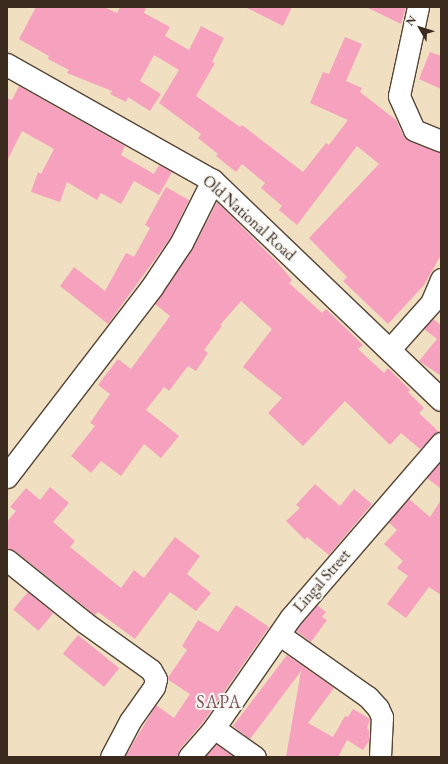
<!DOCTYPE html>
<style>
body{margin:0}
#map{position:relative;width:448px;height:764px;overflow:hidden;background:#f0dfc1;font-family:"EB Garamond",serif}
div>[style]{position:absolute}
.building>*{inset:0;background:#f6a2be;transform-origin:0 0}
.roads{filter:drop-shadow(1px 0 #564536) drop-shadow(-1px 0 #564536) drop-shadow(0 1px #564536) drop-shadow(0 -1px #564536)}
.minor>*{height:21px;margin:-10.5px;padding:0 10.5px;transform-origin:10.5px;border-radius:10.5px;background:#fff}
.major>*{height:22px;margin:-11px;padding:0 11px;transform-origin:11px;border-radius:11px;background:#fff}
span{translate:-50% -50%;white-space:nowrap;text-align:center;line-height:1.15;-webkit-text-stroke:4px #f6f6f2;paint-order:stroke}
.street-label{font-size:16px;color:#3b2a1e}
.quarter-label{font-size:18px;color:#7c5456;letter-spacing:1px}
.frame{position:absolute;inset:0;border:8px solid #3b2a1e;pointer-events:none}
.north{position:absolute;left:400px;top:8px;width:40px;height:40px;-webkit-text-stroke:3px #f6f6f2;paint-order:stroke;rotate:309deg;font-size:11px;font-weight:700;line-height:16px;text-align:center;color:#3b2a1e}
.north::after{content:'';display:block;margin:auto;width:14px;height:18px;background:#3b2a1e;clip-path:polygon(50% 0,100% 100%,50% 72%,0 100%)}
</style>
<div id="map">
<div class="building">
<i style="clip-path:polygon(36px 7px,104px 7px,117px 13px,120px 7px,146px 7px,144px 13px,170px 27px,165px 36px,189px 50px,201px 26px,224px 38px,212px 62px,215px 63px,196px 96px,240px 127px,242px 125px,303px 172px,326px 143px,329px 145px,348px 120px,310px 103px,323px 72px,329px 74px,345px 37px,362px 44px,346px 81px,362px 88px,360px 92px,396px 120px,403px 135px,409px 141px,441px 153px,441px 255px,424px 285px,388px 324px,343px 281px,347px 277px,309px 238px,379px 164px,357px 146px,297px 225px,279px 210px,282px 206px,261px 188px,265px 183px,242px 164px,236px 172px,216px 156px,218px 154px,198px 138px,201px 134px,159px 103px,179px 70px,154px 55px,140px 81px,161px 94px,150px 111px,128px 97px,126px 102px,110px 94px,112px 91px,67px 73px,69px 70px,48px 59px,49px 56px,19px 39px)"></i>
<i style="clip-path:polygon(245px 7px,292px 7px,283px 26px)"></i>
<i style="clip-path:polygon(366px 7px,406px 7px,401px 24px)"></i>
<i style="clip-path:polygon(430px 52px,441px 56px,441px 89px,419px 79px)"></i>
<i style="clip-path:polygon(19px 86px,125px 146px,121px 155px,154px 174px,159px 165px,172px 172px,159px 195px,134px 181px,121px 204px,101px 193px,97px 200px,67px 182px,60px 202px,31px 192px,38px 172px,41px 174px,54px 149px,22px 131px,7px 161px,7px 98px,12px 100px)"></i>
<i style="clip-path:polygon(166px 187px,189px 200px,171px 237px,108px 324px,60px 286px,74px 267px,105px 291px,126px 253px,134px 257px,150px 228px,145px 225px)"></i>
<i style="clip-path:polygon(217px 202px,278px 263px,292px 280px,289px 283px,322px 313px,326px 309px,363px 345px,358px 349px,384px 373px,388px 368px,410px 390px,408px 392px,424px 408px,419px 413px,439px 432px,420px 449px,401px 433px,390px 445px,345px 401px,303px 446px,268px 413px,282px 398px,243px 367px,272px 329px,241px 301px,220px 325px,222px 326px,204px 350px,208px 353px,196px 371px,188px 366px,169px 391px,164px 387px,146px 410px,179px 436px,161px 458px,144px 444px,121px 476px,101px 461px,91px 473px,71px 456px,95px 426px,90px 423px,110px 394px,98px 385px,118px 359px,131px 369px,170px 316px,155px 304px,192px 250px)"></i>
<i style="clip-path:polygon(433px 319px,441px 325px,441px 376px,419px 361px,437px 339px,424px 329px)"></i>
<i style="clip-path:polygon(441px 461px,441px 489px,427px 478px)"></i>
<i style="clip-path:polygon(315px 484px,340px 506px,354px 489px,372px 504px,329px 555px,307px 537px,305px 540px,286px 521px,300px 508px,296px 505px)"></i>
<i style="clip-path:polygon(50px 487px,69px 503px,53px 522px,75px 541px,70px 547px,121px 588px,134px 570px,144px 578px,175px 537px,200px 556px,187px 574px,211px 593px,196px 611px,170px 592px,135px 639px,98px 612px,95px 615px,15px 551px,7px 548px,7px 522px,16px 511px,10px 507px,26px 488px,40px 500px)"></i>
<i style="clip-path:polygon(409px 499px,430px 517px,441px 500px,441px 595px,429px 587px,406px 618px,387px 604px,408px 576px,397px 568px,403px 561px,384px 544px,397px 530px,388px 522px)"></i>
<i style="left:28px;top:592px;width:33px;height:23px;rotate:40deg"></i>
<i style="clip-path:polygon(236px 605px,269px 627px,204px 721px,180px 749px,177px 757px,125px 757px,156px 705px,174px 718px,190px 694px,167px 679px,187px 650px,182px 646px,198px 620px,218px 632px)"></i>
<i style="clip-path:polygon(317px 605px,326px 612px,322px 617px,327px 620px,311px 642px,296px 631px)"></i>
<i style="left:78px;top:635px;width:53px;height:24px;rotate:39deg"></i>
<i style="clip-path:polygon(287px 655px,334px 688px,308px 723px,333px 737px,345px 716px,348px 717px,353px 709px,370px 719px,367px 729px,369px 730px,369px 741px,363px 750px,347px 740px,338px 757px,286px 757px,301px 671px,250px 739px,233px 726px)"></i>
<i style="clip-path:polygon(216px 744px,234px 757px,205px 757px)"></i>
</div>
<div class="roads">
<div class="minor">
<i style="left:418px;top:7px;width:91px;rotate:102.1deg"></i>
<i style="left:399px;top:96px;width:37px;rotate:66deg"></i>
<i style="left:414px;top:130px;width:29px;rotate:22deg"></i>
<i style="left:389px;top:350px;width:63px;rotate:-48.2deg"></i>
<i style="left:431px;top:303px;width:26px;rotate:-67deg"></i>
<i style="left:7px;top:560px;width:99px;rotate:38.8deg"></i>
<i style="left:84px;top:622px;width:82px;rotate:35.6deg"></i>
<i style="left:151px;top:670px;width:10px;rotate:61deg"></i>
<i style="left:156px;top:679px;width:8px;rotate:104deg"></i>
<i style="left:154px;top:687px;width:42px;rotate:125.2deg"></i>
<i style="left:130px;top:721px;width:41px;rotate:117.8deg"></i>
<i style="left:280px;top:635px;width:108px;rotate:35.2deg"></i>
<i style="left:368px;top:697px;width:15px;rotate:48deg"></i>
<i style="left:378px;top:708px;width:10px;rotate:66deg"></i>
<i style="left:382px;top:717px;width:40px;rotate:92.9deg"></i>
<i style="left:214px;top:728px;width:50px;rotate:35.3deg"></i>
<i style="left:189px;top:757px;width:38px;rotate:-49deg"></i>
<i style="left:214px;top:728px;width:135px;rotate:-55.3deg"></i>
<i style="left:291px;top:617px;width:230px;rotate:-49.2deg"></i>
</div>
<div class="major">
<i style="left:7px;top:65px;width:236px;rotate:29.4deg"></i>
<i style="left:213px;top:181px;width:316px;rotate:43.8deg"></i>
<i style="left:7px;top:477px;width:238px;rotate:-52.5deg"></i>
<i style="left:152px;top:288px;width:54px;rotate:-56.3deg"></i>
<i style="left:182px;top:243px;width:69px;rotate:-63.4deg"></i>
</div>
</div>
<div class="street-label">
<span style="left:249px;top:218px;rotate:42deg">Old National Road</span>
<span style="left:322px;top:581px;rotate:-49deg">Lingal Street</span>
</div>
<div class="quarter-label">
<span style="left:219px;top:702px">SAPA</span>
</div>
<div class="frame"></div>
<div class="north">N</div>
</div>
